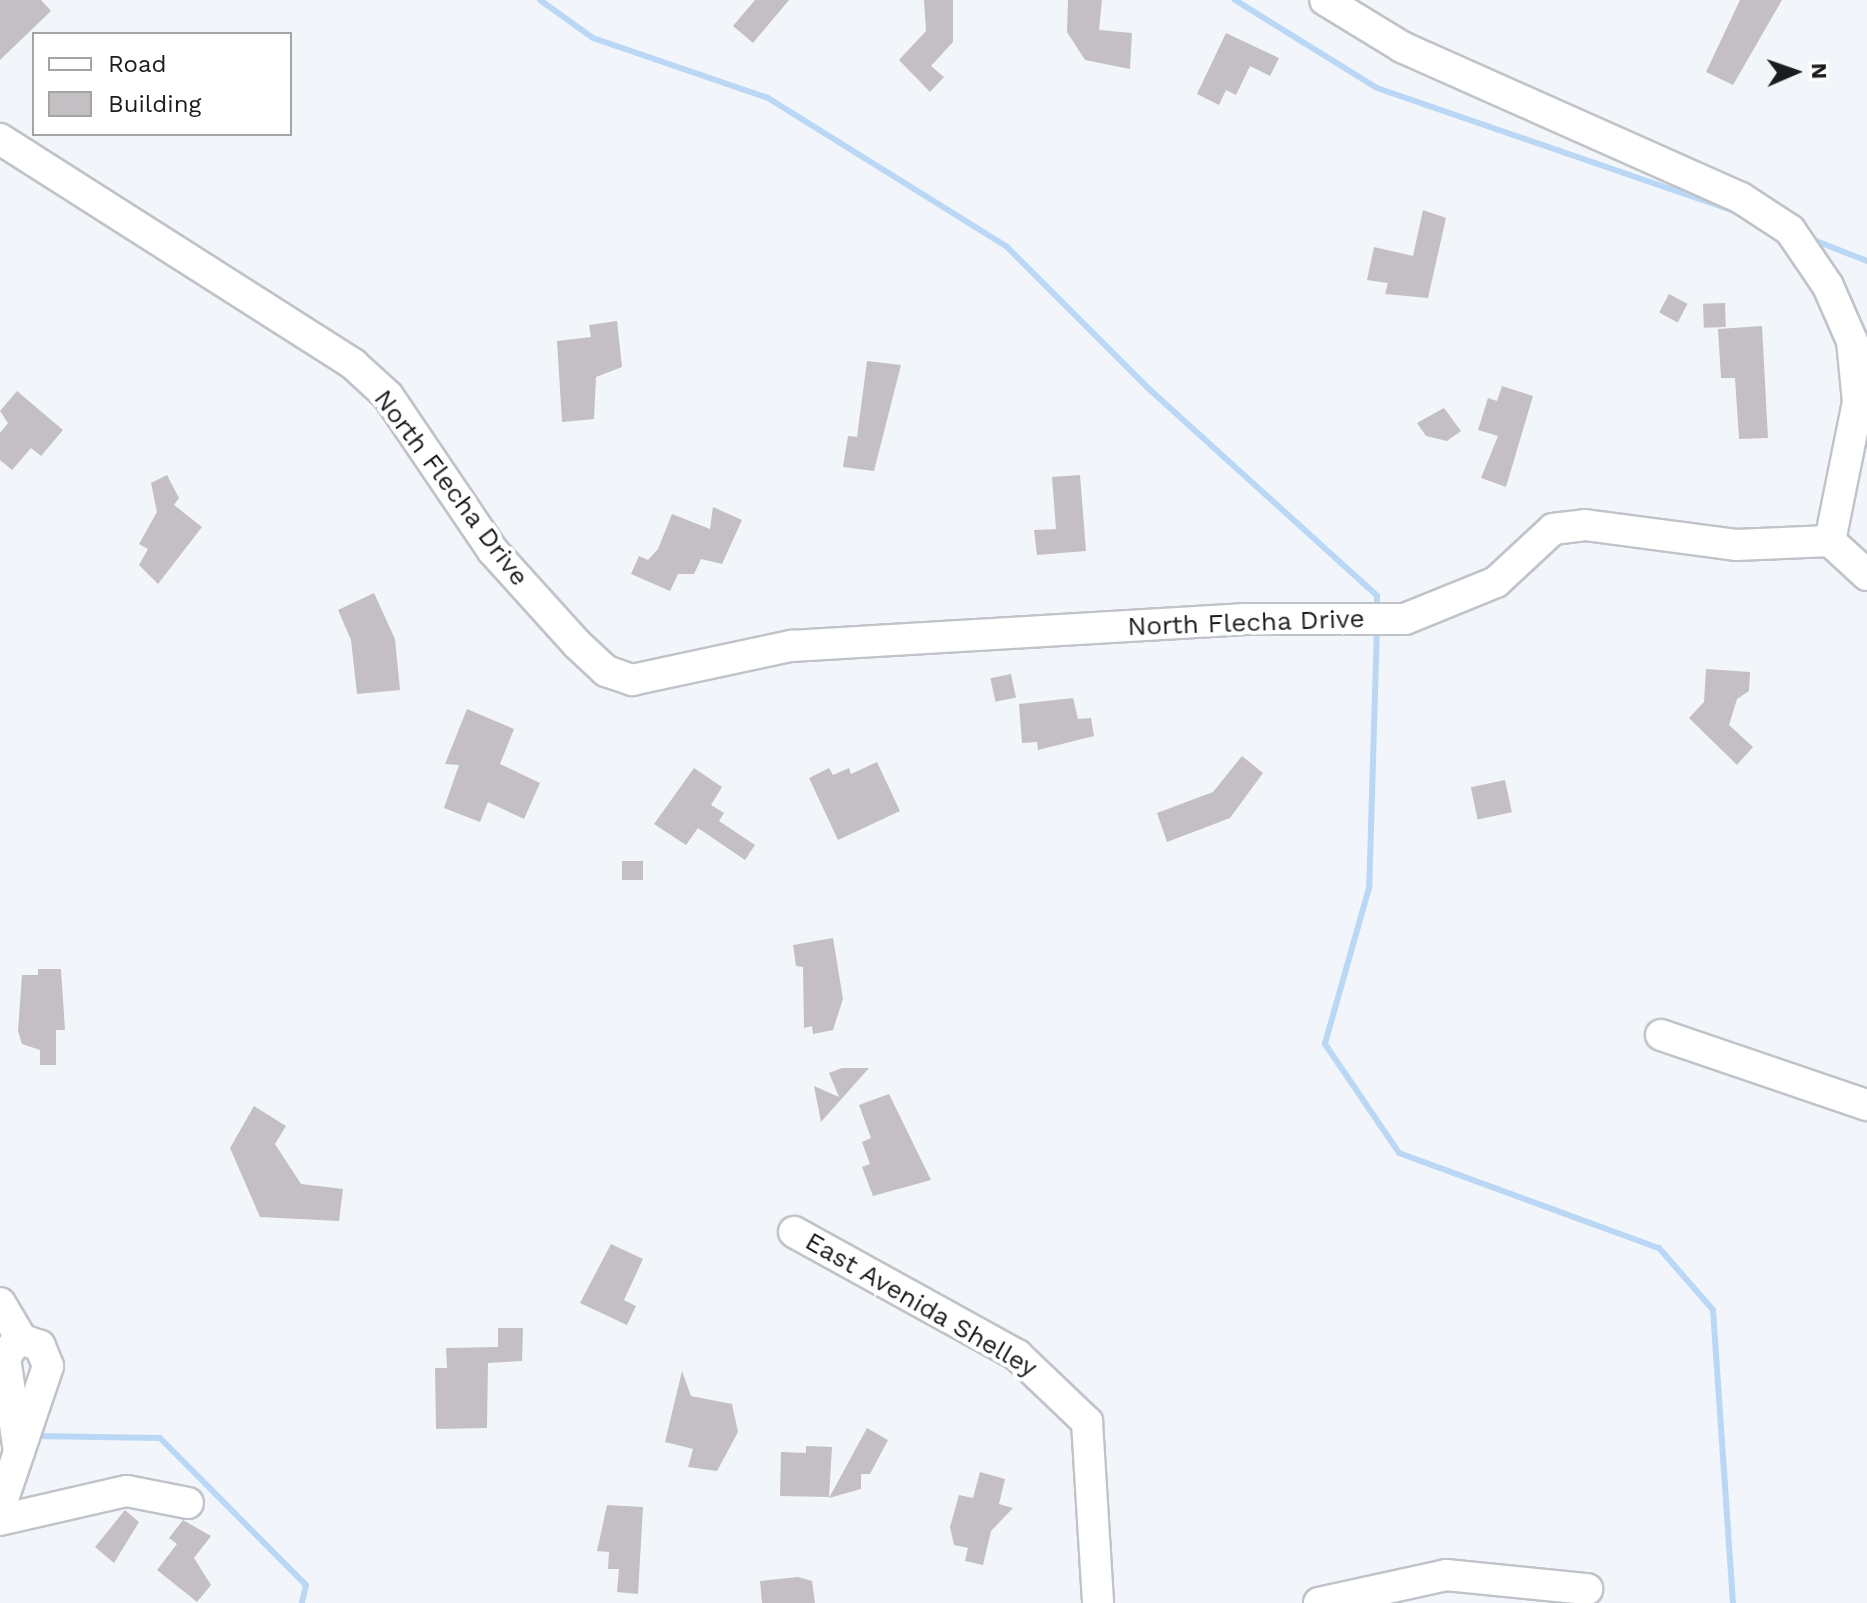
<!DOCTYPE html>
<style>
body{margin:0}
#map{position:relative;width:1867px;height:1603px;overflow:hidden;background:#f2f6fb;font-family:"Work Sans",sans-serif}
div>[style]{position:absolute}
.stream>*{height:6px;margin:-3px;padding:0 3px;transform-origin:3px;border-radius:3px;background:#bad8f5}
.building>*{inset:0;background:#c4bfc3;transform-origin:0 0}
.roads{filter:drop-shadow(2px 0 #c0c3c8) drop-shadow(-2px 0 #c0c3c8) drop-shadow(0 2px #c0c3c8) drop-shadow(0 -2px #c0c3c8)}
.minor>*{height:30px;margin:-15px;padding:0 15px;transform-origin:15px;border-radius:15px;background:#fff}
span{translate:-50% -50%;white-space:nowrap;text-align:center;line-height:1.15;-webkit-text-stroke:8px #fff;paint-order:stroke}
.street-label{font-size:26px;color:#1b1c1e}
.legend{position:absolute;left:32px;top:32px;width:260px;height:104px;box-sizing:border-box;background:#fff;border:2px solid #a4a4a5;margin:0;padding:10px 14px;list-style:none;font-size:24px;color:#1b1c1e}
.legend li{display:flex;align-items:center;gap:16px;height:40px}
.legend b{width:40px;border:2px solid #a4a4a5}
.north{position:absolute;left:1755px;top:32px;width:80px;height:80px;-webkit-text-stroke:6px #fff;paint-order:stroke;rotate:88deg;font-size:22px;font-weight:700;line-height:32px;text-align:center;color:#1b1c1e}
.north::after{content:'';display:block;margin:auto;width:28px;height:36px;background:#1b1c1e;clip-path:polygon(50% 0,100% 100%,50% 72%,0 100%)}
</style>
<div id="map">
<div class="stream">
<i style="left:540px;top:0;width:65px;rotate:35.6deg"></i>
<i style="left:593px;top:38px;width:185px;rotate:18.9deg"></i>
<i style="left:768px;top:98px;width:282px;rotate:31.9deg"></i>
<i style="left:1007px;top:247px;width:199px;rotate:45deg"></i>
<i style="left:1148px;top:388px;width:309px;rotate:42.2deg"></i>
<i style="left:1377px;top:596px;width:15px;rotate:90deg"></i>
<i style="left:1235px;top:0;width:167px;rotate:31.8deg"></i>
<i style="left:1377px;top:88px;width:384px;rotate:19deg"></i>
<i style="left:1811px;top:239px;width:60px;rotate:21.4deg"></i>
<i style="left:1377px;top:626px;width:262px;rotate:91.7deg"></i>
<i style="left:1369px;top:888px;width:162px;rotate:105.8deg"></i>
<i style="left:1325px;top:1044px;width:132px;rotate:55.8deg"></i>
<i style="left:1399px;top:1153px;width:277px;rotate:20.1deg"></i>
<i style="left:1659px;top:1248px;width:82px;rotate:48.9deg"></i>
<i style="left:1713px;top:1310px;width:294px;rotate:86.1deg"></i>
<i style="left:34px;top:1436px;width:126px;rotate:0.9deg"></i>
<i style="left:160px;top:1438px;width:207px;rotate:45.2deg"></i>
<i style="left:306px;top:1585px;width:18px;rotate:103deg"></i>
</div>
<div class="building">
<i style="clip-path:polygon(0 0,41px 0,51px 11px,0 60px)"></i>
<i style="clip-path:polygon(755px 0,789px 0,753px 43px,733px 26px)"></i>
<i style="clip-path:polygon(924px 0,953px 0,953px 42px,931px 66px,944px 77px,930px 92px,899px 60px,926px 31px)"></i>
<i style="clip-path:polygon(1068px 0,1102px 0,1099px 30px,1132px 33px,1130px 69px,1085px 60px,1067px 32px)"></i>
<i style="clip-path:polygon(1740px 0,1782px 0,1733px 85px,1706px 72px)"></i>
<i style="clip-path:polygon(1226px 33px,1279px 58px,1270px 76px,1250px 66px,1236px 95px,1226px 90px,1219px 105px,1197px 94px)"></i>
<i style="clip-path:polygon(1423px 210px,1446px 218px,1428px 298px,1385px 294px,1388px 283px,1367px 280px,1374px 247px,1413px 256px)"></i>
<i style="left:1669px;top:294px;width:21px;height:21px;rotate:28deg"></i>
<i style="left:1725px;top:303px;width:24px;height:22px;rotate:88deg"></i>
<i style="clip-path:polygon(617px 321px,622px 367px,596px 377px,594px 419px,562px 422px,557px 341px,591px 337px,589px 325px)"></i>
<i style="clip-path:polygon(1762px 326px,1768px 438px,1739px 439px,1735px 378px,1721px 378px,1718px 329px)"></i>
<i style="clip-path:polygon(867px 361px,901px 365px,874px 471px,843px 467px,848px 436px,857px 437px)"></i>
<i style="clip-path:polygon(1502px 386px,1533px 396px,1506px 487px,1481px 478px,1498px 436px,1478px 430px,1488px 398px,1497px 401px)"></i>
<i style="clip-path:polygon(17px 391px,63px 430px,41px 456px,31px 448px,12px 470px,0 460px,0 433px,8px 423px,0 411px)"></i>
<i style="clip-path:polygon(1444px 408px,1461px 431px,1447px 441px,1426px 436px,1417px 423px)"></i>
<i style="clip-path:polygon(167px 475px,179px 498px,174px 505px,202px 527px,158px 584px,139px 565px,148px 549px,139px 544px,157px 512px,151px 483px)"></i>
<i style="clip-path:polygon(1080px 475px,1086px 551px,1037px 555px,1034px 530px,1056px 529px,1052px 477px)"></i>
<i style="clip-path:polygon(713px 507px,742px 520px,722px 564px,701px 559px,694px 574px,678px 574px,670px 591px,631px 574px,639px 556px,648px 560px,658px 549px,672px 514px,710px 529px)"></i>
<i style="clip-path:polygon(374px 593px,395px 639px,400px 690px,357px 694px,351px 640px,338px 610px)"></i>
<i style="clip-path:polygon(1706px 669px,1750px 672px,1749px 691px,1737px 699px,1729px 725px,1753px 747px,1737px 765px,1689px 718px,1704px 702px)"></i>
<i style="left:1011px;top:674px;width:24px;height:21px;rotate:78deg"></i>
<i style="clip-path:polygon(1073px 698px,1078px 719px,1091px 718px,1094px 736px,1038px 750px,1037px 742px,1022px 743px,1019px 704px)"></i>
<i style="clip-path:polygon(467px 709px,514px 729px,500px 764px,540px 783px,524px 819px,488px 802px,480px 822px,444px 808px,459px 765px,445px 764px)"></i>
<i style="clip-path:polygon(1242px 756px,1263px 773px,1230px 818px,1167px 842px,1157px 813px,1213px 792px)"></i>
<i style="clip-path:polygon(877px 762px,900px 811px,838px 840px,809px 778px,829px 768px,833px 775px,849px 768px,851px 774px)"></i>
<i style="clip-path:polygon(694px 768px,722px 787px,711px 805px,724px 813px,719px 821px,755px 845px,745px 860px,698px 828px,686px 845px,654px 824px)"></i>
<i style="left:1505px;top:780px;width:33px;height:35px;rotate:78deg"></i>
<i style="left:622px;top:861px;width:21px;height:19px"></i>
<i style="clip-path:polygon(833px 938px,843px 999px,833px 1030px,813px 1034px,812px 1026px,804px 1028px,803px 967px,796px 966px,793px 945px)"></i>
<i style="clip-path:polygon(38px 969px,61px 969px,65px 1030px,56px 1030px,56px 1065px,40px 1065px,40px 1050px,22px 1044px,18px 1031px,22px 975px,38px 975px)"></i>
<i style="clip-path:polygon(842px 1068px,869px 1068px,821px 1122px,814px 1086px,839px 1097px,829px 1073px)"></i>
<i style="clip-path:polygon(889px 1094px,931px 1180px,873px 1196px,862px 1167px,870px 1164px,862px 1142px,871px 1138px,859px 1105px)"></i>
<i style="clip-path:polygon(254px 1106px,286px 1126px,275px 1144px,301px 1184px,343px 1189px,339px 1221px,260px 1217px,230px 1148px)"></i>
<i style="clip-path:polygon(611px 1244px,643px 1259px,624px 1300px,636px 1306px,627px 1325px,580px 1303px)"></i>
<i style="clip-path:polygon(498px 1328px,523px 1328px,522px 1361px,488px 1363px,487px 1428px,436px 1429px,435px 1368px,447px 1368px,446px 1348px,498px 1347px)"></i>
<i style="clip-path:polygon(682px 1371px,691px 1396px,732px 1404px,738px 1432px,717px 1471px,688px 1467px,693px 1449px,665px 1442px)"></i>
<i style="clip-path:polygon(867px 1428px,888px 1440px,870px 1474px,861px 1474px,861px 1489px,829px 1498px)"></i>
<i style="clip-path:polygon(806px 1446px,832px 1447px,829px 1497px,780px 1496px,781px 1452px,806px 1453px)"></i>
<i style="clip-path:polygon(980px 1472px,1005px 1479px,999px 1504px,1013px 1508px,991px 1531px,983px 1565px,965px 1561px,968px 1548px,954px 1545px,950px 1527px,959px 1495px,973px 1498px)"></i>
<i style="clip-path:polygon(607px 1505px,643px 1507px,638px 1594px,617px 1592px,619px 1569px,608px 1569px,609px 1552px,597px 1551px)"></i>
<i style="clip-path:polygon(125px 1510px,139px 1522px,114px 1563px,95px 1547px)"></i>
<i style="clip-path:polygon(183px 1520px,211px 1536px,194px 1558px,211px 1585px,197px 1602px,157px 1570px,177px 1544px,169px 1538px)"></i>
<i style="clip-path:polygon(798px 1577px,812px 1581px,815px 1603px,762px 1603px,760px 1581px)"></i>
</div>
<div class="roads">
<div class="minor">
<i style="left:0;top:139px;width:419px;rotate:32.5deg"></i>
<i style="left:353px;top:364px;width:47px;rotate:42.4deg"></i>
<i style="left:388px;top:396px;width:187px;rotate:55.9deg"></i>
<i style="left:493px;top:551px;width:125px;rotate:47.9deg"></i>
<i style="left:577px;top:644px;width:40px;rotate:43deg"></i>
<i style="left:606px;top:671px;width:28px;rotate:19deg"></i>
<i style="left:632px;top:680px;width:163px;rotate:-12.1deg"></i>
<i style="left:791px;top:646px;width:456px;rotate:-3.4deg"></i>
<i style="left:1246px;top:619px;width:159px"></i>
<i style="left:1405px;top:619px;width:98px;rotate:-22.1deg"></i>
<i style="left:1496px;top:582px;width:78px;rotate:-42.9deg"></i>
<i style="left:1553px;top:529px;width:32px;rotate:-7deg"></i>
<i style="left:1585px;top:525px;width:152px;rotate:7.5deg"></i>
<i style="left:1736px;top:545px;width:94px;rotate:-2.4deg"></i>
<i style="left:1830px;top:541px;width:142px;rotate:-78.6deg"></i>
<i style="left:1858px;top:402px;width:61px;rotate:-95.6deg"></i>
<i style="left:1852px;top:341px;width:60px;rotate:-113.6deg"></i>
<i style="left:1828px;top:286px;width:68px;rotate:-124.2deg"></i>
<i style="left:1790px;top:230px;width:59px;rotate:-146.9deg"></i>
<i style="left:1741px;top:198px;width:371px;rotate:-156deg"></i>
<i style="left:1402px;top:47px;width:90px;rotate:-148.6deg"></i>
<i style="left:1830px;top:541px;width:50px;rotate:42.6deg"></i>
<i style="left:1661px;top:1035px;width:218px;rotate:18.8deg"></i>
<i style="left:794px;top:1232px;width:255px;rotate:28.9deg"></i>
<i style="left:1017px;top:1355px;width:97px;rotate:43.7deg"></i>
<i style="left:1087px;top:1422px;width:181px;rotate:86.5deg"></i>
<i style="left:0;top:1303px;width:43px;rotate:59.3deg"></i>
<i style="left:0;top:1508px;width:150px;rotate:-71.3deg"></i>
<i style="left:48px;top:1366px;width:22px;rotate:-112deg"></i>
<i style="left:40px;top:1346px;width:23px;rotate:-160deg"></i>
<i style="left:18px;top:1338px;width:24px;rotate:123deg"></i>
<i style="left:5px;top:1358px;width:95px;rotate:81.5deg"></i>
<i style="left:0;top:1520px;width:130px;rotate:-12.9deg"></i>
<i style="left:127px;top:1491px;width:62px;rotate:11.1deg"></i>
<i style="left:1319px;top:1603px;width:130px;rotate:-12.4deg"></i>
<i style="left:1446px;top:1575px;width:142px;rotate:5.7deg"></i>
</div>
</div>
<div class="street-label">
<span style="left:451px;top:488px;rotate:53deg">North Flecha Drive</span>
<span style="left:1246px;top:623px;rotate:-2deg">North Flecha Drive</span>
<span style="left:921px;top:1305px;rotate:30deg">East Avenida Shelley</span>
</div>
<ul class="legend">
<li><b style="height:10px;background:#fff"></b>Road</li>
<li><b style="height:22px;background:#c4bfc3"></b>Building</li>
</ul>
<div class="north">N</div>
</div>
